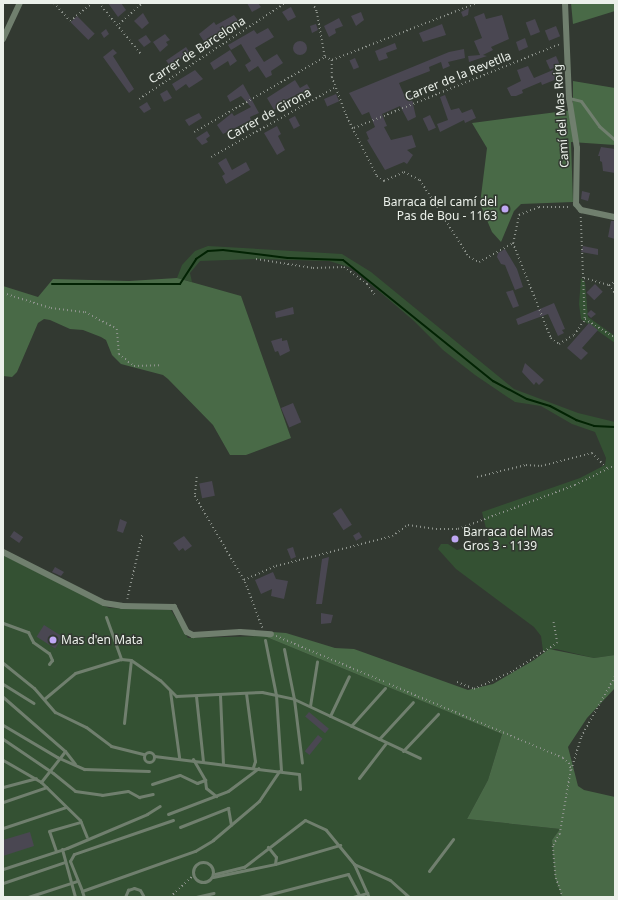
<!DOCTYPE html>
<meta charset="utf-8">
<style>
body{margin:0}
#map{position:relative;width:618px;height:900px;overflow:hidden;background:#323931;font-family:"Noto Sans",sans-serif}
div>[style]{position:absolute}
.green>*{inset:0;background:#345133}
.forest>*{inset:0;background:#496a47}
.stream>*{height:2px;margin:-1px;padding:0 1px;transform-origin:1px;border-radius:1px;background:#022203}
.building>*{inset:0;background:#4a4752;transform-origin:0 0}
.round{border-radius:50%}
.path>*{height:1.5px;margin-top:-0.75px;transform-origin:0;background:repeating-linear-gradient(90deg,#8d938c 0 1px,transparent 0 4px)}
.lane>*{height:3px;margin:-1.5px;padding:0 1.5px;transform-origin:1.5px;border-radius:1.5px;background:#707f6e}
.lane>.ring{margin:-1.5px;padding:0;box-sizing:content-box;background:none;border:3px solid #707f6e;border-radius:50%}
.street>*{height:6px;margin:-3px;padding:0 3px;transform-origin:3px;border-radius:3px;background:#707f6e}
.dots>*{width:11px;height:11px;translate:-50% -50%;box-sizing:border-box;border:2px solid #323931;border-radius:50%}
span{translate:-50% -50%;white-space:nowrap;text-align:center;line-height:1.15;-webkit-text-stroke:3px #323931;paint-order:stroke}
.street-label{font-size:12px;color:#ebf0ea}
.poi-label{font-size:12px;color:#ebf0ea}
.right{translate:-100% -50%;text-align:right}
.left{translate:0 -50%;text-align:left}
.frame{position:absolute;inset:0;border:4px solid #ebf0ea;pointer-events:none}
</style>
<div id="map">
<div class="green">
<i style="clip-path:polygon(208px 246px,342px 254px,371px 272px,514px 389px,578px 413px,615px 422px,615px 655px,594px 658px,556px 649px,543px 651px,541px 636px,534px 627px,456px 569px,438px 549px,441px 544px,448px 544px,457px 550px,489px 541px,482px 512px,580px 478px,605px 465px,606px 458px,595px 432px,572px 424px,541px 406px,515px 402px,475px 375px,443px 350px,414px 321px,352px 268px,329px 261px,258px 259px,200px 261px,190px 273px,192px 282px,177px 278px,182px 265px,195px 251px)"></i>
<i style="clip-path:polygon(581px 278px,585px 282px,588px 317px,615px 336px,615px 343px,581px 319px,579px 304px)"></i>
<i style="clip-path:polygon(3px 555px,109px 608px,171px 610px,188px 638px,264px 636px,502px 734px,488px 780px,467px 819px,560px 829px,552px 840px,555px 878px,562px 897px,3px 897px)"></i>
</div>
<div class="forest">
<i style="clip-path:polygon(571px 3px,615px 3px,615px 11px,573px 24px)"></i>
<i style="clip-path:polygon(573px 81px,615px 88px,615px 145px,571px 142px,573px 202px,521px 204px,514px 211px,501px 242px,492px 232px,480px 204px,487px 148px,472px 123px,573px 110px)"></i>
<i style="clip-path:polygon(177px 278px,241px 296px,291px 438px,246px 455px,230px 455px,213px 425px,168px 379px,163px 375px,121px 364px,112px 355px,106px 340px,101px 337px,83px 330px,70px 329px,50px 320px,44px 319px,38px 323px,17px 372px,12px 377px,3px 376px,3px 286px,38px 297px,53px 279px,129px 281px)"></i>
<i style="clip-path:polygon(272px 632px,286px 633px,335px 648px,354px 649px,468px 690px,493px 684px,534px 660px,549px 649px,594px 658px,615px 655px,615px 688px,587px 718px,568px 747px,578px 786px,584px 790px,615px 797px,615px 897px,562px 897px,555px 878px,552px 840px,560px 829px,467px 819px,488px 780px,502px 734px,264px 636px)"></i>
</div>
<div class="stream">
<i style="left:52px;top:284px;width:128px"></i>
<i style="left:180px;top:284px;width:30px;rotate:-57deg"></i>
<i style="left:196px;top:259px;width:14px;rotate:-34deg"></i>
<i style="left:208px;top:251px;width:15px;rotate:-4deg"></i>
<i style="left:223px;top:250px;width:65px;rotate:7deg"></i>
<i style="left:288px;top:258px;width:55px;rotate:2.1deg"></i>
<i style="left:343px;top:260px;width:193px;rotate:38.9deg"></i>
<i style="left:493px;top:381px;width:38px;rotate:28deg"></i>
<i style="left:527px;top:399px;width:24px;rotate:17deg"></i>
<i style="left:550px;top:406px;width:30px;rotate:28deg"></i>
<i style="left:576px;top:420px;width:19px;rotate:18deg"></i>
<i style="left:594px;top:426px;width:21px;rotate:3deg"></i>
</div>
<div class="building">
<i style="clip-path:polygon(108px 3px,121px 3px,126px 10px,118px 17px)"></i>
<i style="clip-path:polygon(247px 3px,258px 3px,261px 7px,252px 12px)"></i>
<i style="clip-path:polygon(291px 7px,296px 17px,288px 21px,282px 12px)"></i>
<i style="clip-path:polygon(469px 8px,468px 15px,463px 17px,461px 12px)"></i>
<i style="clip-path:polygon(361px 12px,364px 20px,356px 26px,351px 16px)"></i>
<i style="clip-path:polygon(143px 13px,149px 23px,142px 29px,134px 21px)"></i>
<i style="clip-path:polygon(484px 13px,486px 19px,502px 15px,509px 39px,491px 47px,493px 50px,483px 55px,487px 56px,469px 62px,468px 56px,480px 55px,474px 41px,482px 38px,474px 17px)"></i>
<i style="clip-path:polygon(234px 15px,240px 23px,207px 45px,205px 43px,199px 34px,214px 22px,216px 25px)"></i>
<i style="left:77px;top:16px;width:25px;height:9px;rotate:45deg"></i>
<i style="clip-path:polygon(339px 18px,343px 26px,335px 29px,336px 33px,329px 37px,324px 26px)"></i>
<i style="left:535px;top:19px;width:14px;height:10px;rotate:69deg"></i>
<i style="clip-path:polygon(316px 24px,318px 30px,312px 33px,310px 26px)"></i>
<i style="clip-path:polygon(442px 24px,446px 35px,423px 42px,419px 33px)"></i>
<i style="left:556px;top:26px;width:11px;height:12px;rotate:68deg"></i>
<i style="clip-path:polygon(268px 28px,274px 37px,255px 48px,264px 62px,277px 54px,283px 63px,271px 71px,272px 75px,266px 78px,258px 66px,249px 72px,245px 65px,251px 61px,241px 44px,231px 50px,228px 45px,254px 30px,257px 34px)"></i>
<i style="clip-path:polygon(106px 29px,109px 34px,104px 38px,101px 33px)"></i>
<i style="clip-path:polygon(165px 34px,170px 40px,166px 42px,168px 45px,160px 52px,153px 42px)"></i>
<i style="clip-path:polygon(146px 35px,151px 42px,144px 47px,138px 40px)"></i>
<i style="clip-path:polygon(525px 38px,528px 47px,519px 51px,516px 42px)"></i>
<i class="round" style="left:293px;top:41px;width:14px;height:14px"></i>
<i style="clip-path:polygon(395px 43px,397px 49px,386px 53px,388px 58px,379px 61px,375px 51px)"></i>
<i style="left:186px;top:47px;width:7px;height:24px;rotate:56deg"></i>
<i style="clip-path:polygon(113px 49px,117px 53px,113px 56px,134px 89px,129px 93px,103px 57px)"></i>
<i style="clip-path:polygon(464px 49px,465px 58px,448px 62px,450px 66px,443px 69px,441px 62px,429px 67px,430px 71px,399px 83px,405px 97px,411px 95px,416px 117px,408px 121px,400px 106px,382px 114px,387px 126px,384px 127px,391px 140px,412px 135px,416px 147px,407px 150px,413px 155px,407px 164px,404px 162px,385px 170px,367px 140px,369px 139px,366px 132px,375px 127px,369px 112px,362px 115px,349px 93px,449px 52px)"></i>
<i style="clip-path:polygon(230px 50px,237px 61px,230px 66px,228px 61px,214px 70px,210px 63px)"></i>
<i style="left:556px;top:56px;width:10px;height:11px;rotate:66deg"></i>
<i style="left:355px;top:58px;width:10px;height:6px;rotate:66deg"></i>
<i style="clip-path:polygon(528px 66px,534px 78px,553px 70px,557px 79px,542px 85px,541px 82px,522px 90px,523px 93px,516px 96px,511px 96px,507px 88px,521px 81px,517px 70px)"></i>
<i style="clip-path:polygon(195px 70px,203px 79px,189px 88px,186px 84px,176px 91px,172px 84px)"></i>
<i style="clip-path:polygon(295px 80px,300px 88px,307px 84px,310px 89px,281px 102px,282px 105px,274px 110px,267px 98px)"></i>
<i style="clip-path:polygon(243px 84px,259px 113px,250px 117px,251px 120px,223px 134px,217px 125px,232px 113px,234px 116px,251px 107px,241px 96px,230px 102px,227px 96px)"></i>
<i style="clip-path:polygon(167px 90px,172px 98px,164px 102px,160px 94px)"></i>
<i style="left:336px;top:94px;width:8px;height:13px;rotate:67deg"></i>
<i style="clip-path:polygon(445px 95px,451px 110px,459px 108px,462px 113px,472px 109px,476px 118px,465px 123px,464px 120px,440px 132px,437px 124px,448px 120px,440px 97px)"></i>
<i style="clip-path:polygon(147px 102px,151px 109px,144px 113px,139px 107px)"></i>
<i style="clip-path:polygon(199px 113px,202px 118px,189px 126px,185px 120px)"></i>
<i style="left:430px;top:115px;width:14px;height:8px;rotate:65deg"></i>
<i style="left:295px;top:116px;width:11px;height:7px;rotate:63deg"></i>
<i style="clip-path:polygon(277px 126px,281px 134px,278px 136px,285px 150px,277px 155px,264px 133px)"></i>
<i style="clip-path:polygon(207px 131px,210px 136px,206px 139px,208px 142px,202px 145px,196px 138px)"></i>
<i style="clip-path:polygon(601px 147px,615px 149px,615px 173px,603px 171px,602px 162px,600px 161px,600px 156px,598px 156px)"></i>
<i style="clip-path:polygon(226px 158px,232px 170px,246px 162px,250px 170px,226px 184px,222px 176px,225px 174px,218px 163px)"></i>
<i style="clip-path:polygon(582px 191px,590px 193px,588px 201px,581px 199px)"></i>
<i style="clip-path:polygon(611px 221px,615px 221px,615px 239px,608px 237px)"></i>
<i style="clip-path:polygon(583px 246px,598px 249px,598px 255px,581px 252px)"></i>
<i style="clip-path:polygon(505px 249px,517px 269px,523px 287px,515px 290px,505px 265px,501px 264px,497px 257px,498px 253px)"></i>
<i style="left:595px;top:284px;width:11px;height:12px;rotate:45deg"></i>
<i style="clip-path:polygon(513px 290px,519px 306px,513px 308px,506px 292px)"></i>
<i style="clip-path:polygon(554px 303px,565px 329px,562px 330px,564px 333px,558px 336px,548px 314px,518px 325px,516px 319px)"></i>
<i style="clip-path:polygon(293px 307px,294px 314px,276px 318px,275px 312px)"></i>
<i style="clip-path:polygon(591px 310px,596px 314px,591px 318px,587px 314px)"></i>
<i style="clip-path:polygon(589px 323px,598px 330px,582px 348px,588px 353px,581px 360px,567px 348px)"></i>
<i style="clip-path:polygon(282px 338px,282px 341px,287px 340px,290px 351px,280px 356px,278px 351px,275px 352px,271px 341px)"></i>
<i style="clip-path:polygon(525px 363px,544px 380px,539px 385px,536px 382px,534px 385px,522px 372px)"></i>
<i style="left:293px;top:403px;width:21px;height:13px;rotate:67deg"></i>
<i style="left:212px;top:481px;width:15px;height:13px;rotate:79deg"></i>
<i style="left:341px;top:508px;width:20px;height:10px;rotate:57deg"></i>
<i style="clip-path:polygon(120px 519px,127px 522px,123px 533px,117px 531px)"></i>
<i style="left:14px;top:531px;width:11px;height:7px;rotate:34deg"></i>
<i style="left:359px;top:532px;width:6px;height:7px;rotate:59deg"></i>
<i style="clip-path:polygon(184px 536px,192px 546px,185px 551px,183px 548px,179px 551px,173px 543px)"></i>
<i style="clip-path:polygon(293px 547px,296px 557px,291px 559px,287px 549px)"></i>
<i style="clip-path:polygon(329px 557px,322px 604px,316px 604px,322px 559px)"></i>
<i style="clip-path:polygon(55px 567px,64px 572px,61px 576px,52px 572px)"></i>
<i style="clip-path:polygon(273px 572px,276px 579px,288px 581px,284px 599px,271px 596px,272px 589px,261px 594px,255px 580px)"></i>
<i style="clip-path:polygon(321px 613px,333px 615px,331px 623px,321px 624px)"></i>
<i style="left:44px;top:625px;width:22px;height:14px;rotate:32deg"></i>
<i style="left:309px;top:712px;width:26px;height:6px;rotate:40deg"></i>
<i style="left:318px;top:735px;width:6px;height:21px;rotate:39deg"></i>
<i style="clip-path:polygon(30px 832px,34px 846px,3px 856px,3px 840px)"></i>
</div>
<div class="path">
<i style="left:54px;top:3px;width:24px;rotate:48deg"></i>
<i style="left:70px;top:21px;width:28px;rotate:-39deg"></i>
<i style="left:99px;top:3px;width:66px;rotate:50.5deg"></i>
<i style="left:313px;top:3px;width:10px;rotate:66deg"></i>
<i style="left:317px;top:12px;width:46px;rotate:79.9deg"></i>
<i style="left:325px;top:57px;width:8px;rotate:23deg"></i>
<i style="left:332px;top:60px;width:17px;rotate:90deg"></i>
<i style="left:332px;top:77px;width:43px;rotate:69.4deg"></i>
<i style="left:347px;top:117px;width:66px;rotate:63deg"></i>
<i style="left:377px;top:176px;width:9px;rotate:36deg"></i>
<i style="left:384px;top:181px;width:22px;rotate:-24deg"></i>
<i style="left:404px;top:172px;width:18px;rotate:27deg"></i>
<i style="left:420px;top:180px;width:91px;rotate:57.5deg"></i>
<i style="left:469px;top:257px;width:11px;rotate:27deg"></i>
<i style="left:479px;top:262px;width:39px;rotate:-29deg"></i>
<i style="left:513px;top:243px;width:29px;rotate:-78deg"></i>
<i style="left:519px;top:215px;width:22px;rotate:-22deg"></i>
<i style="left:539px;top:207px;width:32px"></i>
<i style="left:119px;top:24px;width:31px;rotate:-42deg"></i>
<i style="left:332px;top:60px;width:156px;rotate:-21.5deg"></i>
<i style="left:139px;top:99px;width:175px;rotate:-33.3deg"></i>
<i style="left:354px;top:128px;width:222px;rotate:-22.2deg"></i>
<i style="left:194px;top:132px;width:151px;rotate:-29.8deg"></i>
<i style="left:211px;top:157px;width:143px;rotate:-29.2deg"></i>
<i style="left:581px;top:217px;width:102px;rotate:87.8deg"></i>
<i style="left:513px;top:243px;width:102px;rotate:68.2deg"></i>
<i style="left:551px;top:338px;width:10px;rotate:37deg"></i>
<i style="left:559px;top:344px;width:17px;rotate:-31deg"></i>
<i style="left:574px;top:335px;width:19px;rotate:-55deg"></i>
<i style="left:256px;top:259px;width:58px;rotate:9deg"></i>
<i style="left:313px;top:268px;width:31px;rotate:-2deg"></i>
<i style="left:344px;top:267px;width:29px;rotate:36deg"></i>
<i style="left:367px;top:284px;width:14px;rotate:54deg"></i>
<i style="left:584px;top:278px;width:26px;rotate:16deg"></i>
<i style="left:609px;top:285px;width:7px;rotate:-27deg"></i>
<i style="left:609px;top:285px;width:10px;rotate:53deg"></i>
<i style="left:3px;top:293px;width:50px;rotate:17.4deg"></i>
<i style="left:51px;top:308px;width:34px;rotate:7deg"></i>
<i style="left:85px;top:312px;width:36px;rotate:28deg"></i>
<i style="left:117px;top:329px;width:25px;rotate:85deg"></i>
<i style="left:119px;top:354px;width:19px;rotate:39deg"></i>
<i style="left:134px;top:366px;width:25px;rotate:-2deg"></i>
<i style="left:585px;top:319px;width:36px;rotate:32deg"></i>
<i style="left:197px;top:477px;width:19px;rotate:96deg"></i>
<i style="left:195px;top:496px;width:97px;rotate:59.7deg"></i>
<i style="left:477px;top:477px;width:50px;rotate:-13.8deg"></i>
<i style="left:526px;top:465px;width:15px;rotate:4deg"></i>
<i style="left:541px;top:466px;width:53px;rotate:-14.3deg"></i>
<i style="left:592px;top:453px;width:23px;rotate:45deg"></i>
<i style="left:127px;top:599px;width:66px;rotate:-76.8deg"></i>
<i style="left:262px;top:628px;width:51px;rotate:-110.6deg"></i>
<i style="left:244px;top:580px;width:35px;rotate:-24deg"></i>
<i style="left:276px;top:566px;width:120px;rotate:-14.5deg"></i>
<i style="left:392px;top:536px;width:19px;rotate:-35deg"></i>
<i style="left:408px;top:525px;width:28px;rotate:8deg"></i>
<i style="left:436px;top:529px;width:22px"></i>
<i style="left:458px;top:529px;width:125px;rotate:-20.6deg"></i>
<i style="left:575px;top:485px;width:45px;rotate:-26.6deg"></i>
<i style="left:276px;top:636px;width:118px;rotate:22.9deg"></i>
<i style="left:457px;top:682px;width:18px;rotate:22deg"></i>
<i style="left:474px;top:689px;width:43px;rotate:-24.8deg"></i>
<i style="left:513px;top:671px;width:52px;rotate:-32.5deg"></i>
<i style="left:557px;top:643px;width:23px;rotate:-100deg"></i>
<i style="left:389px;top:684px;width:189px;rotate:23deg"></i>
<i style="left:563px;top:758px;width:8px;rotate:40deg"></i>
<i style="left:569px;top:763px;width:7px;rotate:74deg"></i>
<i style="left:571px;top:770px;width:65px;rotate:99.8deg"></i>
<i style="left:560px;top:834px;width:14px;rotate:120deg"></i>
<i style="left:553px;top:846px;width:32px;rotate:85deg"></i>
<i style="left:556px;top:878px;width:20px;rotate:70deg"></i>
<i style="left:571px;top:770px;width:34px;rotate:-73deg"></i>
<i style="left:581px;top:737px;width:70px;rotate:-60.9deg"></i>
<i style="left:170px;top:897px;width:33px;rotate:-43deg"></i>
</div>
<div class="lane">
<i style="left:569px;top:98px;width:12px;rotate:14deg"></i>
<i style="left:581px;top:101px;width:31px;rotate:54deg"></i>
<i style="left:599px;top:126px;width:21px;rotate:41deg"></i>
<i style="left:106px;top:617px;width:45px;rotate:70.3deg"></i>
<i style="left:3px;top:623px;width:27px;rotate:20deg"></i>
<i style="left:28px;top:632px;width:11px;rotate:63deg"></i>
<i style="left:33px;top:642px;width:19px;rotate:35deg"></i>
<i style="left:49px;top:653px;width:8px;rotate:67deg"></i>
<i style="left:52px;top:660px;width:5px;rotate:127deg"></i>
<i style="left:265px;top:640px;width:56px;rotate:78.7deg"></i>
<i style="left:276px;top:695px;width:76px;rotate:86.2deg"></i>
<i style="left:284px;top:649px;width:51px;rotate:78.7deg"></i>
<i style="left:294px;top:699px;width:64px;rotate:82.9deg"></i>
<i style="left:3px;top:663px;width:40px;rotate:39deg"></i>
<i style="left:34px;top:688px;width:32px;rotate:49deg"></i>
<i style="left:55px;top:712px;width:34px;rotate:26deg"></i>
<i style="left:86px;top:727px;width:31px;rotate:37deg"></i>
<i style="left:111px;top:746px;width:34px;rotate:14deg"></i>
<i style="left:3px;top:684px;width:36px;rotate:32deg"></i>
<i style="left:170px;top:691px;width:67px;rotate:82.2deg"></i>
<i style="left:246px;top:693px;width:69px;rotate:82.5deg"></i>
<i style="left:255px;top:761px;width:6px;rotate:108deg"></i>
<i style="left:220px;top:695px;width:68px;rotate:87.5deg"></i>
<i style="left:196px;top:696px;width:65px;rotate:83.9deg"></i>
<i style="left:3px;top:697px;width:82px;rotate:41.1deg"></i>
<i style="left:65px;top:751px;width:16px;rotate:52deg"></i>
<i style="left:44px;top:699px;width:40px;rotate:-40deg"></i>
<i style="left:75px;top:673px;width:48px;rotate:-16.9deg"></i>
<i style="left:121px;top:659px;width:10px;rotate:6deg"></i>
<i style="left:131px;top:660px;width:35px;rotate:35deg"></i>
<i style="left:160px;top:680px;width:23px;rotate:45deg"></i>
<i style="left:176px;top:696px;width:86px;rotate:-2.7deg"></i>
<i style="left:262px;top:692px;width:33px;rotate:12deg"></i>
<i style="left:294px;top:699px;width:139px;rotate:25.1deg"></i>
<i style="left:310px;top:706px;width:45px;rotate:-81deg"></i>
<i style="left:330px;top:716px;width:44px;rotate:-64.6deg"></i>
<i style="left:124px;top:723px;width:63px;rotate:-83.7deg"></i>
<i style="left:3px;top:725px;width:63px;rotate:30.7deg"></i>
<i style="left:57px;top:757px;width:30px;rotate:24deg"></i>
<i style="left:84px;top:769px;width:65px;rotate:1.8deg"></i>
<i style="left:351px;top:726px;width:51px;rotate:-48.2deg"></i>
<i style="left:3px;top:739px;width:60px;rotate:34.2deg"></i>
<i style="left:53px;top:773px;width:28px;rotate:39deg"></i>
<i style="left:75px;top:791px;width:27px;rotate:8deg"></i>
<i style="left:102px;top:795px;width:26px;rotate:-9deg"></i>
<i style="left:128px;top:791px;width:13px;rotate:29deg"></i>
<i style="left:139px;top:797px;width:14px;rotate:-12deg"></i>
<i style="left:379px;top:739px;width:50px;rotate:-47.4deg"></i>
<i style="left:403px;top:751px;width:51px;rotate:-46.6deg"></i>
<i class="ring" style="left:144px;top:752px;width:7px;height:7px"></i>
<i style="left:154px;top:756px;width:146px;rotate:7.1deg"></i>
<i style="left:299px;top:774px;width:15px;rotate:86deg"></i>
<i style="left:193px;top:759px;width:24px;rotate:60deg"></i>
<i style="left:205px;top:780px;width:8px;rotate:83deg"></i>
<i style="left:206px;top:788px;width:13px;rotate:39deg"></i>
<i style="left:3px;top:760px;width:44px;rotate:30.1deg"></i>
<i style="left:41px;top:782px;width:54px;rotate:44.3deg"></i>
<i style="left:80px;top:820px;width:18px;rotate:68deg"></i>
<i style="left:359px;top:778px;width:44px;rotate:-52.4deg"></i>
<i style="left:41px;top:782px;width:39px;rotate:-52deg"></i>
<i style="left:152px;top:784px;width:29px;rotate:-18deg"></i>
<i style="left:180px;top:775px;width:19px;rotate:25deg"></i>
<i style="left:197px;top:783px;width:9px;rotate:-21deg"></i>
<i style="left:3px;top:787px;width:34px;rotate:-15deg"></i>
<i style="left:3px;top:802px;width:46px;rotate:-18.8deg"></i>
<i style="left:168px;top:814px;width:64px;rotate:-21deg"></i>
<i style="left:228px;top:791px;width:38px;rotate:-37deg"></i>
<i style="left:173px;top:820px;width:105px;rotate:161deg"></i>
<i style="left:74px;top:854px;width:8px;rotate:120deg"></i>
<i style="left:70px;top:861px;width:32px;rotate:68deg"></i>
<i style="left:82px;top:891px;width:120px;rotate:-19.5deg"></i>
<i style="left:195px;top:851px;width:21px;rotate:-31deg"></i>
<i style="left:213px;top:840px;width:60px;rotate:-40.3deg"></i>
<i style="left:259px;top:801px;width:36px;rotate:-56deg"></i>
<i style="left:180px;top:827px;width:52px;rotate:-21.6deg"></i>
<i style="left:228px;top:808px;width:17px;rotate:80deg"></i>
<i style="left:3px;top:828px;width:66px;rotate:-18.4deg"></i>
<i style="left:62px;top:849px;width:50px;rotate:74.8deg"></i>
<i style="left:56px;top:851px;width:21px;rotate:-109deg"></i>
<i style="left:49px;top:831px;width:33px;rotate:-16deg"></i>
<i class="ring" style="left:193px;top:862px;width:17px;height:17px"></i>
<i style="left:275px;top:864px;width:68px;rotate:-16.3deg"></i>
<i style="left:354px;top:864px;width:36px;rotate:66deg"></i>
<i style="left:3px;top:869px;width:67px;rotate:-18.2deg"></i>
<i style="left:67px;top:848px;width:87px;rotate:-23deg"></i>
<i style="left:147px;top:814px;width:15px;rotate:-32deg"></i>
<i style="left:429px;top:871px;width:40px;rotate:-53deg"></i>
<i style="left:215px;top:874px;width:30px;rotate:-14deg"></i>
<i style="left:244px;top:867px;width:77px;rotate:-37.6deg"></i>
<i style="left:305px;top:820px;width:23px;rotate:25deg"></i>
<i style="left:326px;top:830px;width:44px;rotate:50.5deg"></i>
<i style="left:354px;top:864px;width:39px;rotate:24deg"></i>
<i style="left:390px;top:880px;width:25px;rotate:42deg"></i>
<i style="left:213px;top:877px;width:63px;rotate:-11.8deg"></i>
<i style="left:275px;top:864px;width:7px;rotate:-82deg"></i>
<i style="left:276px;top:857px;width:13px;rotate:-129deg"></i>
<i style="left:3px;top:883px;width:65px;rotate:-18.7deg"></i>
<i style="left:82px;top:891px;width:6px;rotate:72deg"></i>
<i style="left:28px;top:897px;width:52px;rotate:-18.1deg"></i>
<i style="left:125px;top:897px;width:8px;rotate:-67deg"></i>
<i style="left:128px;top:890px;width:6px;rotate:-18deg"></i>
<i style="left:134px;top:888px;width:6px;rotate:18deg"></i>
<i style="left:140px;top:890px;width:8px;rotate:60deg"></i>
<i style="left:196px;top:897px;width:18px;rotate:-13deg"></i>
<i style="left:259px;top:897px;width:92px;rotate:-14.5deg"></i>
<i style="left:348px;top:874px;width:24px;rotate:62deg"></i>
<i style="left:353px;top:897px;width:15px;rotate:-16deg"></i>
</div>
<div class="street">
<i style="left:565px;top:3px;width:95px;rotate:87.6deg"></i>
<i style="left:569px;top:98px;width:51px;rotate:80.9deg"></i>
<i style="left:577px;top:148px;width:56px;rotate:91deg"></i>
<i style="left:576px;top:204px;width:8px;rotate:50deg"></i>
<i style="left:581px;top:210px;width:35px;rotate:12deg"></i>
<i style="left:3px;top:39px;width:40px;rotate:-65deg"></i>
<i style="left:3px;top:552px;width:113px;rotate:26.8deg"></i>
<i style="left:104px;top:603px;width:18px;rotate:9deg"></i>
<i style="left:122px;top:606px;width:52px;rotate:1.1deg"></i>
<i style="left:174px;top:607px;width:28px;rotate:63deg"></i>
<i style="left:187px;top:632px;width:7px;rotate:27deg"></i>
<i style="left:193px;top:635px;width:47px;rotate:-3.7deg"></i>
<i style="left:240px;top:632px;width:31px;rotate:4deg"></i>
</div>
<div class="dots">
<i style="left:505px;top:209px;background:#c0a8f4"></i>
<i style="left:455px;top:539px;background:#c0a8f4"></i>
<i style="left:53px;top:640px;background:#c0a8f4"></i>
</div>
<div class="street-label">
<span style="left:197px;top:50px;rotate:-33deg">Carrer de Barcelona</span>
<span style="left:458px;top:76px;rotate:-22deg">Carrer de la Revetlla</span>
<span style="left:269px;top:114px;rotate:-29deg">Carrer de Girona</span>
<span style="left:561px;top:116px;rotate:-94deg">Camí del Mas Roig</span>
</div>
<div class="poi-label">
<span class="right" style="left:497px;top:209px">Barraca del camí del<br>Pas de Bou - 1163</span>
<span class="left" style="left:463px;top:539px">Barraca del Mas<br>Gros 3 - 1139</span>
<span class="left" style="left:61px;top:640px">Mas d'en Mata</span>
</div>
<div class="frame"></div>
</div>
